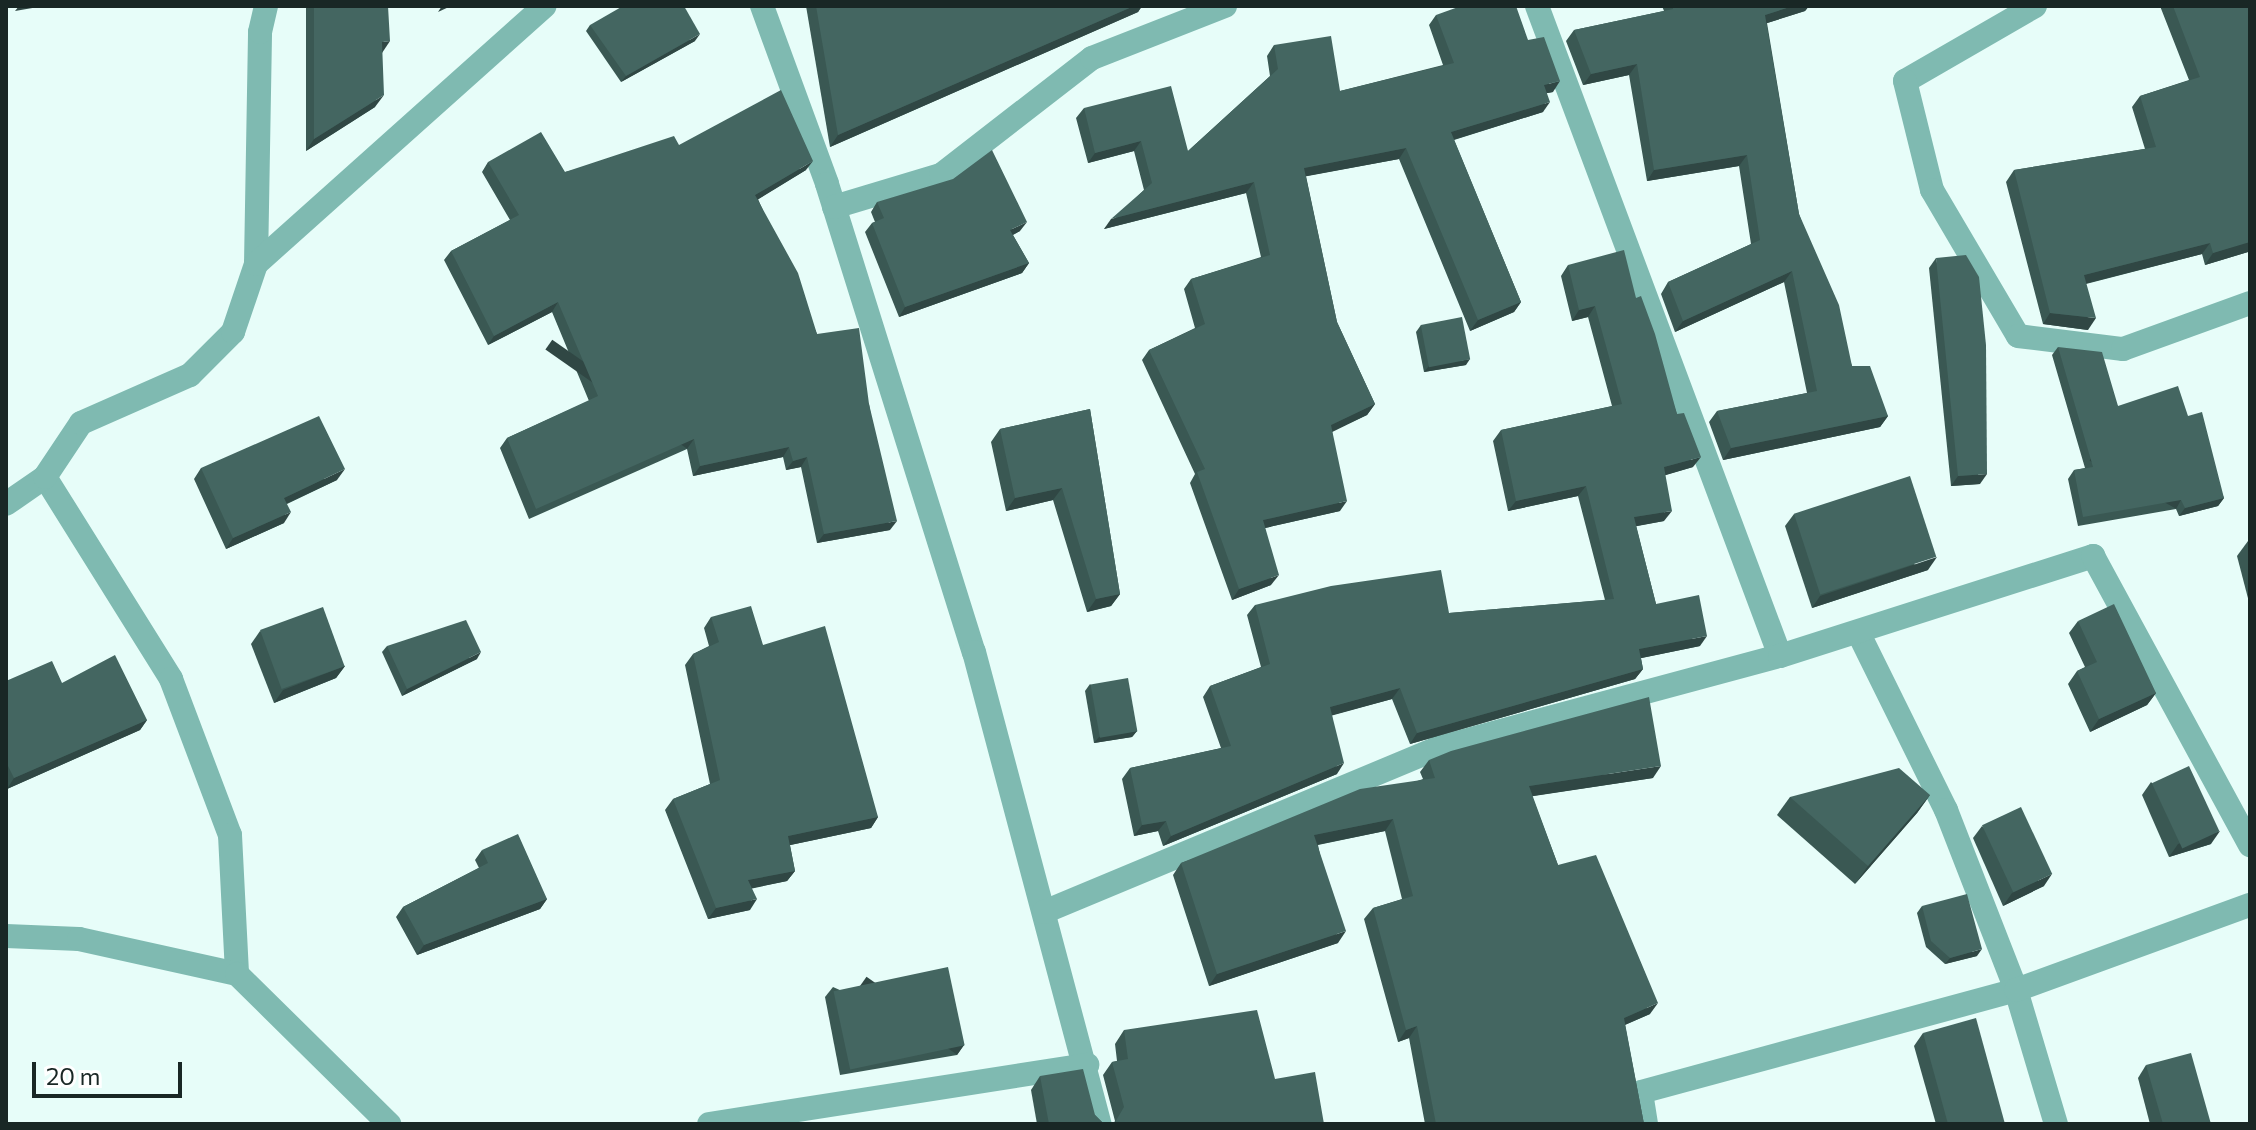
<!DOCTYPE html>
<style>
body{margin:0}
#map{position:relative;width:2256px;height:1130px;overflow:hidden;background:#e7fdf9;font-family:Commissioner,sans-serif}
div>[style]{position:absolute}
.minor>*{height:24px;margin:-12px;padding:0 12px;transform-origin:12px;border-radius:12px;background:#7fbab1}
.wall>*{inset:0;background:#3a5853}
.shaded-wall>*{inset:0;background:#304744;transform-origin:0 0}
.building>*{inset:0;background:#446661;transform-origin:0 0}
span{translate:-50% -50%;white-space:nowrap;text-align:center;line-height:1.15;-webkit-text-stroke:8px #fff;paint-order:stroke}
.frame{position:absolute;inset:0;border:8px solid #192725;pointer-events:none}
.scale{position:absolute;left:32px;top:1062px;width:150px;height:36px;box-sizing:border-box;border:4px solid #192725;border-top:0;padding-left:10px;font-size:24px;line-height:28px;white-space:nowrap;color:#192725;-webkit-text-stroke:6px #fff;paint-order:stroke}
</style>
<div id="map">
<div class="minor">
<i style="left:762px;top:6px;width:189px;rotate:69.9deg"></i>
<i style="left:827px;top:184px;width:491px;rotate:72.6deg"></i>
<i style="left:974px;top:652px;width:489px;rotate:75.1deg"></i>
<i style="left:1537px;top:6px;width:694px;rotate:69.5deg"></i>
<i style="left:2035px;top:6px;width:150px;rotate:150deg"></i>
<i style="left:1905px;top:81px;width:112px;rotate:76.1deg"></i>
<i style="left:1932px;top:190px;width:169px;rotate:59.5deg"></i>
<i style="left:2018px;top:336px;width:106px;rotate:7.1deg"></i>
<i style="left:2123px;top:349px;width:135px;rotate:-19.9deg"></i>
<i style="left:834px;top:207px;width:112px;rotate:-16.7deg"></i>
<i style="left:941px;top:175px;width:191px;rotate:-37.8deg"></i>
<i style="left:1092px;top:58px;width:143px;rotate:-21.4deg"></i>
<i style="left:256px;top:264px;width:232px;rotate:-89deg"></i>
<i style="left:260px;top:32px;width:27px;rotate:-77deg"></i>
<i style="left:45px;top:477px;width:238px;rotate:58deg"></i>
<i style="left:171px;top:679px;width:167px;rotate:69.3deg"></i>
<i style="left:230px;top:835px;width:139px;rotate:87.1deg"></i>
<i style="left:6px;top:504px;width:47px;rotate:-34.7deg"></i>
<i style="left:45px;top:477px;width:65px;rotate:-56.3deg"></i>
<i style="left:81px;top:423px;width:119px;rotate:-23.8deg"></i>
<i style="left:190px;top:375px;width:61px;rotate:-45deg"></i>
<i style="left:233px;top:332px;width:72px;rotate:-71.3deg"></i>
<i style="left:256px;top:264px;width:387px;rotate:-41.8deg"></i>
<i style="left:1858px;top:632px;width:199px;rotate:63.7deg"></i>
<i style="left:1946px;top:810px;width:193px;rotate:68.7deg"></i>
<i style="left:2016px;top:990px;width:140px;rotate:73.4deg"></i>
<i style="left:1044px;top:912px;width:427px;rotate:-22.6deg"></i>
<i style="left:1438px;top:748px;width:354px;rotate:-15.1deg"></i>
<i style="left:1780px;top:656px;width:329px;rotate:-17.7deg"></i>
<i style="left:2093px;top:556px;width:329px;rotate:61.5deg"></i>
<i style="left:6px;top:936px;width:73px;rotate:2.4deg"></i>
<i style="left:79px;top:939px;width:162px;rotate:12.5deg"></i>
<i style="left:237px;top:974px;width:214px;rotate:44.6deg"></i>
<i style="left:709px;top:1124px;width:383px;rotate:-8.9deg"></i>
<i style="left:1646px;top:1124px;width:32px;rotate:-99deg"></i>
<i style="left:1641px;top:1092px;width:389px;rotate:-15.2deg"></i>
<i style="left:2016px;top:990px;width:249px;rotate:-20deg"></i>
</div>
<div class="wall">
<i style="clip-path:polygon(306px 6px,388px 6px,375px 107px,306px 151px)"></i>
<i style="clip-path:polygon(806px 6px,1142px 6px,1138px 12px,830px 147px)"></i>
<i style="clip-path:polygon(1662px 6px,1809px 6px,1805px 11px,1767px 23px,1799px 214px,1852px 366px,1888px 416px,1880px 427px,1723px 460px,1709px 422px,1717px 411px,1807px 393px,1784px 282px,1675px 332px,1661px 294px,1668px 282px,1751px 244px,1739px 166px,1647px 181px,1629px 75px,1583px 85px,1566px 41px,1574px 30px,1664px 11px)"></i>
<i style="clip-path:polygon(2160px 6px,2250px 6px,2248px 252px,2205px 265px,2202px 254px,2086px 284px,2088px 330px,2043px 324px,2006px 182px,2014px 170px,2145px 149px,2132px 107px,2140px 96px,2189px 80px)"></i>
<i style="clip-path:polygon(1436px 15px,1528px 40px,1553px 92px,1547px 93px,1543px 112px,1454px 140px,1521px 302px,1514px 312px,1470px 331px,1399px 159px,1306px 176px,1337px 322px,1375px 404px,1367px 415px,1332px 431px,1340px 511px,1265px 528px,1271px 585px,1232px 600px,1190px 483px,1195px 474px,1142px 360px,1149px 350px,1195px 328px,1184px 289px,1191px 279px,1261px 257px,1246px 193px,1104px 229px,1144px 190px,1134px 151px,1088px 163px,1076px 118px,1084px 108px,1188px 151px,1270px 76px,1267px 56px,1274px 45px,1340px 91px,1443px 65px,1429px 25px)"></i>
<i style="clip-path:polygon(590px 25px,695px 41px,621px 82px,586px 31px)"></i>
<i style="clip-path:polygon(679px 145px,806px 170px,758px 199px,817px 334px,869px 404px,890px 530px,817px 543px,801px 467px,786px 470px,783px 457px,693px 476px,687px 449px,529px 519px,500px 448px,507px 438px,589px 401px,552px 312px,488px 345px,444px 260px,451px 251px,510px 220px,482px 172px,488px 162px,565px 172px)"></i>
<i style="clip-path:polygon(877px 202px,1020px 231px,1013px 235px,1029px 263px,1022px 273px,899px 317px,865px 232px,872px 223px,875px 222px,871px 212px)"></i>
<i style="clip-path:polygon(1936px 258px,1980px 484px,1951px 486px,1929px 268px)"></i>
<i style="clip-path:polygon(1568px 265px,1636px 298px,1677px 414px,1693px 467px,1665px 475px,1664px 521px,1636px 526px,1656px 604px,1700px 646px,1641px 658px,1643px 669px,1635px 679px,1410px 744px,1392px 699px,1332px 715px,1337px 774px,1163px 846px,1158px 831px,1134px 836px,1122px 779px,1130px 768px,1221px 748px,1203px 697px,1210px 686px,1261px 667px,1247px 615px,1255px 605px,1449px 613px,1605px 600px,1578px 496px,1508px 511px,1493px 441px,1501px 430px,1612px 406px,1588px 317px,1572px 321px,1561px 276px)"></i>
<i style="clip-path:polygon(1421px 325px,1466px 365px,1424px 372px,1416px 332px)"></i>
<i style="clip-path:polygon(2058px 347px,2118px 406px,2188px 416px,2224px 498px,2218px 506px,2179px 516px,2176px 509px,2078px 526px,2068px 479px,2074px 470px,2085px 468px,2052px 355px)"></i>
<i style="clip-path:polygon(1090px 409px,1120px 594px,1111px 606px,1087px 612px,1053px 500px,1006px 511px,991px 442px,1000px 429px)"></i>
<i style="clip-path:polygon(201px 468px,337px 480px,287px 504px,284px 523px,226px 549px,194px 479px)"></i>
<i style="clip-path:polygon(1794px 514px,1928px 570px,1812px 608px,1785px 526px)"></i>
<i style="clip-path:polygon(2250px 540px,2250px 606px,2237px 556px,2248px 541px)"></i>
<i style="clip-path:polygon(711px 617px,763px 645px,878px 817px,871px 828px,790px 845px,795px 871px,787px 881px,752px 888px,750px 910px,708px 919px,665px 810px,673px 799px,710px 784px,685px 665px,693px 654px,709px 646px,704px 628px)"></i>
<i style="clip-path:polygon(2078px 621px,2156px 693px,2147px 705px,2090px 732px,2068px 684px,2077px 671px,2085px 667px,2069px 633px)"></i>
<i style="clip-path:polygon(260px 631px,345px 666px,336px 678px,274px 703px,251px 644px)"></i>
<i style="clip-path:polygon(387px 646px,477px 659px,402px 696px,382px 652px)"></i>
<i style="clip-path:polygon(6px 681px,62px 683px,147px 720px,140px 730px,7px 789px)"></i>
<i style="clip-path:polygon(1090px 684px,1137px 731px,1132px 737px,1094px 743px,1085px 691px)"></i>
<i style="clip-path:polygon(1429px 760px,1653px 778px,1532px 796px,1558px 865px,1650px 1014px,1625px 1025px,1644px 1124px,1425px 1124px,1409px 1038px,1398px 1042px,1364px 919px,1373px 908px,1402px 899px,1385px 831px,1318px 845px,1338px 943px,1209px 986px,1173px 875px,1181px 863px,1423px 779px,1420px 772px)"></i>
<i style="clip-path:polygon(2151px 782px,2211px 844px,2169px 857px,2142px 795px)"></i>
<i style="clip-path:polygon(1930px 795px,1917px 813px,1855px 884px,1777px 815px,1790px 797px)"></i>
<i style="clip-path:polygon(1982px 826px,2044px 886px,2003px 906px,1973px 838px)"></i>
<i style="clip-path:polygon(482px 850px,547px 899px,540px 909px,417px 955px,396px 917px,403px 907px,479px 868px,475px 860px)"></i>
<i style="clip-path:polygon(1922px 906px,1977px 956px,1945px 964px,1926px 947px,1917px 913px)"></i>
<i style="clip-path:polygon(833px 987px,964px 1045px,957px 1055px,840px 1075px,825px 997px)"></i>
<i style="clip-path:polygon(1124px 1030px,1275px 1079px,1324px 1124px,1113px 1124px,1115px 1121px,1103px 1075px,1112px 1062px,1117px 1061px,1115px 1044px)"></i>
<i style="clip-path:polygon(1923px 1033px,2005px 1124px,1936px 1124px,1914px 1046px)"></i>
<i style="clip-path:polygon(2146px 1065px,2211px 1124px,2150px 1124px,2138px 1078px)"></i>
<i style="clip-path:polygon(1040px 1076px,1095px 1115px,1104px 1124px,1037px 1124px,1031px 1090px)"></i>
</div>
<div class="shaded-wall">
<i style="clip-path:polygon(19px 6px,44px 6px,15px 11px)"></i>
<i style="clip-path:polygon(442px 6px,451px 6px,438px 12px)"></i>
<i style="clip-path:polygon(1134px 6px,1142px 6px,1138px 12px,830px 147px,838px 135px)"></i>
<i style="clip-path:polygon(1793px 6px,1809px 6px,1805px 11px,1758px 26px,1765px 15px)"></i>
<i style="clip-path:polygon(700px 34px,695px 41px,621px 82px,626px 76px)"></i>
<i style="clip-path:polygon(390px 41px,382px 53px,382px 42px)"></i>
<i style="clip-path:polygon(1637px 64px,1629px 75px,1583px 85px,1591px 74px)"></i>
<i style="clip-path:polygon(1560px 81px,1553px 92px,1537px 95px,1544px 85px)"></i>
<i style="clip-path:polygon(384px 95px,375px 107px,306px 151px,314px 139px)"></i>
<i style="clip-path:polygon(1550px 102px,1543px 112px,1443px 143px,1451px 132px)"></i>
<i style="clip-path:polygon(1141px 141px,1134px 151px,1088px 163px,1095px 153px)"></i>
<i style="clip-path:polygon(1406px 148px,1399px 159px,1297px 178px,1304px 168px)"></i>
<i style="clip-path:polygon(1747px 155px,1739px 166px,1647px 181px,1654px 170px)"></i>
<i style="clip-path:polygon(813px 161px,806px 170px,749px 205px,755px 195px)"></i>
<i style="clip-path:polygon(1254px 182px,1246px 193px,1104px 229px,1111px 219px)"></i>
<i style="clip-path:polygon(1027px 222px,1020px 231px,1004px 239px,1010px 230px)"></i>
<i style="clip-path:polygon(2250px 241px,2250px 249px,2248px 252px,2205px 265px,2213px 253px)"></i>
<i style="clip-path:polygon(2210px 243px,2202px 254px,2076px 286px,2084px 275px)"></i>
<i style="clip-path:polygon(1029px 263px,1022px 273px,899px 317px,905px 307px)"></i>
<i style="clip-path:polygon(1792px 271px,1784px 282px,1675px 332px,1683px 321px)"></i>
<i style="clip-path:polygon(558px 302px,552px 312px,488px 345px,494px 336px)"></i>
<i style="clip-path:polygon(1521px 302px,1514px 312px,1470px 331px,1478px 320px)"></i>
<i style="clip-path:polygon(1595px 306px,1588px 317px,1572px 321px,1579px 310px)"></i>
<i style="clip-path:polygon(2050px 313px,2096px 318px,2088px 330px,2043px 324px)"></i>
<i style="clip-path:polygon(1470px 359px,1466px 365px,1424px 372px,1429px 366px)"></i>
<i style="clip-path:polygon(1375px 404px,1367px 415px,1324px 436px,1331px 425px)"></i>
<i style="clip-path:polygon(1888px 416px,1880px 427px,1723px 460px,1731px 448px)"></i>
<i style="left:694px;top:439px;width:12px;height:173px;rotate:125deg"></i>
<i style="clip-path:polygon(789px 447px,783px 457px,693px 476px,700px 466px)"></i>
<i style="clip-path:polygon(807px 457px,801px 467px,786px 470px,793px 461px)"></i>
<i style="clip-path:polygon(1701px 457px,1693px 467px,1656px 478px,1664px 467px)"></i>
<i style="clip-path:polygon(345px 469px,337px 480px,277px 508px,284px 498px)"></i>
<i style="clip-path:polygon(1987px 474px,1980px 484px,1951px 486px,1958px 476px)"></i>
<i style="clip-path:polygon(1586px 486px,1578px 496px,1508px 511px,1516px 501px)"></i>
<i style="clip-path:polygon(1062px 488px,1053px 500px,1006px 511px,1015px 498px)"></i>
<i style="clip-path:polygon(2224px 498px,2218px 506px,2179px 516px,2185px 508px)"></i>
<i style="left:2181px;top:500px;width:10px;height:99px;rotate:119deg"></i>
<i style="clip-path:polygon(1347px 501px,1340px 511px,1256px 530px,1263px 520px)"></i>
<i style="clip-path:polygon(1672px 511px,1664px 521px,1627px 528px,1634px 517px)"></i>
<i style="clip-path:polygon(291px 512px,284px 523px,226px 549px,233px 538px)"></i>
<i style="clip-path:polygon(897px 521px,890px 530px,817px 543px,824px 534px)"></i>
<i style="clip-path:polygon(1937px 557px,1928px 570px,1812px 608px,1820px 596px)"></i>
<i style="clip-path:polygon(1279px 575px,1271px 585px,1232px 600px,1239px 589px)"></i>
<i style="clip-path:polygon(1120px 594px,1111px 606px,1087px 612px,1096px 599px)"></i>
<i style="clip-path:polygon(1707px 636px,1700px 646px,1632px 660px,1639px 649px)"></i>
<i style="clip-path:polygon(481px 652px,477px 659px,402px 696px,407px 689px)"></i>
<i style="clip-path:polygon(345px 666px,336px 678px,274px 703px,283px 690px)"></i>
<i style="clip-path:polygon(1643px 669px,1635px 679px,1410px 744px,1417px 733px)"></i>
<i style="clip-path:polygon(1400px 688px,1392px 699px,1323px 718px,1330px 707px)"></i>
<i style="clip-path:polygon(2156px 693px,2147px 705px,2090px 732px,2099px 719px)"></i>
<i style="clip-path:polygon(147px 720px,140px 730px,7px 789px,14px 778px)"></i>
<i style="clip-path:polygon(1137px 731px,1132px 737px,1094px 743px,1099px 737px)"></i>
<i style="clip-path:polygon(1344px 763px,1337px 774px,1163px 846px,1171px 836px)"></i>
<i style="clip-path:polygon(1661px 766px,1653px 778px,1520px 798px,1529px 786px)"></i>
<i style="clip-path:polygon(1930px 795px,1917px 813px,1855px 884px,1868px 866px)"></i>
<i style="clip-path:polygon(878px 817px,871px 828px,781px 847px,788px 836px)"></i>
<i style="clip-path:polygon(1393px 819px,1385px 831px,1306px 847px,1314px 835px)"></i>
<i style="clip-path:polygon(1166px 821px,1158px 831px,1134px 836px,1142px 825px)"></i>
<i style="clip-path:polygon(2220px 831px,2211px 844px,2169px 857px,2178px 844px)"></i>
<i style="clip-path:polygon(795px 871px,787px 881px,740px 891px,748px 880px)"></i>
<i style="clip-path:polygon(2052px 874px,2044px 886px,2003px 906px,2012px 893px)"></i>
<i style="clip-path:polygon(547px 899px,540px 909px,417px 955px,424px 945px)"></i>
<i style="clip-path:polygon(757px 899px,750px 910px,708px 919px,716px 908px)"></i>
<i style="clip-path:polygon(1346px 931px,1338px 943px,1209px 986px,1217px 974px)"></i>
<i style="clip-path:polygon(1982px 949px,1977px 956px,1945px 964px,1950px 958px)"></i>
<i style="clip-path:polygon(1658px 1003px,1650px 1014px,1615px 1029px,1624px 1018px)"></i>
<i style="clip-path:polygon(1417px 1026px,1409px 1038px,1398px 1042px,1406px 1030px)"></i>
<i style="left:964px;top:1045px;width:12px;height:119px;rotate:125deg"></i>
</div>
<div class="building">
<i style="clip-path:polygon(314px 6px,388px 6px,390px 41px,382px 42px,384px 95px,314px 139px)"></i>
<i style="clip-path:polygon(623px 6px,684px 6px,700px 34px,626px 76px,590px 25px)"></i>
<i style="clip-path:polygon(816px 6px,1134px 6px,838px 135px)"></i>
<i style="clip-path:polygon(1461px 6px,1516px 6px,1528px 40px,1544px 37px,1560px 81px,1544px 85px,1550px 102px,1451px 132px,1521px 302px,1478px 320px,1406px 148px,1304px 168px,1337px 322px,1375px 404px,1331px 425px,1347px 501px,1263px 520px,1279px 575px,1239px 589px,1197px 472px,1205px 469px,1149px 350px,1205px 324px,1191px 279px,1270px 255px,1254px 182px,1111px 219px,1152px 183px,1141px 141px,1095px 153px,1084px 108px,1171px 86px,1188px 151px,1278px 69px,1274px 45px,1331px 36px,1340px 91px,1454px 63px,1436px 15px)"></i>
<i style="clip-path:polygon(1673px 6px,1793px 6px,1765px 15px,1799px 214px,1839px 305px,1852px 366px,1870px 366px,1888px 416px,1731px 448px,1717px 411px,1817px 391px,1792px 271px,1683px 321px,1668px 282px,1760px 240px,1747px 155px,1654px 170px,1637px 64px,1591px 74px,1574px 30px,1673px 9px)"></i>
<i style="clip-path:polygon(2173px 6px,2250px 6px,2250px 242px,2213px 253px,2210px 243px,2084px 275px,2096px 318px,2050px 313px,2014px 170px,2156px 147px,2140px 96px,2200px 77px)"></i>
<i style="clip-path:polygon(781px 90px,813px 161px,755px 195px,798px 273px,817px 334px,859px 328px,869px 404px,897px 521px,824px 534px,807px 457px,793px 461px,789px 447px,700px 466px,694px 439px,536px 509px,507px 438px,598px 396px,558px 302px,494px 336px,451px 251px,519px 215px,488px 162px,541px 132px,565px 172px,674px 136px,679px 145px)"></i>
<i style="clip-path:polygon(992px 150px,1027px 222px,1010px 230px,1029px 263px,905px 307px,872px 223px,884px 218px,877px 202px,953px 179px)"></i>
<i style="clip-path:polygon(1624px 250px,1636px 298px,1641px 296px,1655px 334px,1677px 414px,1684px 413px,1701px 457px,1664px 467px,1672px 511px,1634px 517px,1656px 604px,1699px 595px,1707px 636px,1639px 649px,1643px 669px,1417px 733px,1400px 688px,1330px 707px,1344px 763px,1171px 836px,1166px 821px,1142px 825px,1130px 768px,1231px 746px,1210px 686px,1270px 664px,1255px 605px,1331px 586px,1441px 570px,1449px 613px,1614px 599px,1586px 486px,1516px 501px,1501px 430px,1622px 404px,1595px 306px,1579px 310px,1568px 265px)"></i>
<i style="clip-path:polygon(1966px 255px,1979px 277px,1986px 345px,1987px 474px,1958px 476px,1936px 258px)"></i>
<i style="left:1462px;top:317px;width:43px;height:42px;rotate:79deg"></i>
<i style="clip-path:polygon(2058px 347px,2102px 352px,2118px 406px,2178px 386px,2188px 416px,2202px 412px,2224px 498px,2185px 508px,2181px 500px,2083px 517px,2074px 470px,2093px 467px)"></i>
<i style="clip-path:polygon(1090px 409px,1120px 594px,1096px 599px,1062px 488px,1015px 498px,1000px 429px)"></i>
<i style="clip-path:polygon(319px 416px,345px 469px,284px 498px,291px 512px,233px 538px,201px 468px)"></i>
<i style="left:1910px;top:476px;width:85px;height:122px;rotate:72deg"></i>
<i style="clip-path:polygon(2114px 604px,2156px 693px,2099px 719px,2077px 671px,2097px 662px,2078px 621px)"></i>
<i style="clip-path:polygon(751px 606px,763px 645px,825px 626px,878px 817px,788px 836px,795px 871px,748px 880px,757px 899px,716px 908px,673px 799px,720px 780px,693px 654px,719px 642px,711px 617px)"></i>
<i style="left:323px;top:607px;width:63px;height:67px;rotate:70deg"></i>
<i style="clip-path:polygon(466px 620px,481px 652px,407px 689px,387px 646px)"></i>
<i style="clip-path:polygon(115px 655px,147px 720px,14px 778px,6px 762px,6px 681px,52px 661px,62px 683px)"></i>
<i style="left:1128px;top:678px;width:54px;height:38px;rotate:80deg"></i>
<i style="clip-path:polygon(1649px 697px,1661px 766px,1529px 786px,1558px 865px,1596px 855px,1658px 1003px,1624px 1018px,1644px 1124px,1436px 1124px,1417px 1026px,1406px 1030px,1373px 908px,1413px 896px,1393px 819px,1314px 835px,1346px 931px,1217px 974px,1181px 863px,1360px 789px,1435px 778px,1429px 760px,1451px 751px)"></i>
<i style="left:2189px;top:766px;width:72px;height:41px;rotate:65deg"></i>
<i style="clip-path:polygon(1899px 768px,1930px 795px,1868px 866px,1790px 797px)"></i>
<i style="left:2021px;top:807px;width:74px;height:43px;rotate:65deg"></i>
<i style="clip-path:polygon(518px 834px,547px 899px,424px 945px,403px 907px,488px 863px,482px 850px)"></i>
<i style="clip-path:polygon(1967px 894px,1982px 949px,1950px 958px,1931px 941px,1922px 906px)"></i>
<i style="left:948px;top:967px;width:80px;height:117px;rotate:78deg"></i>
<i style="clip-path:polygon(1257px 1010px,1275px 1079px,1315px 1072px,1324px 1124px,1114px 1124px,1124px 1107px,1112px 1062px,1128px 1059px,1124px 1030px)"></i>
<i style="clip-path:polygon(1976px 1018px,2005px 1124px,1948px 1124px,1923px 1033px)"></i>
<i style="clip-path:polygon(2191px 1053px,2211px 1124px,2163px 1124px,2146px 1065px)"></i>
<i style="clip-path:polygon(1083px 1069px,1095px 1115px,1104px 1124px,1049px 1124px,1040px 1076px)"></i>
</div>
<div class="frame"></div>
<div class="scale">20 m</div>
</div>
